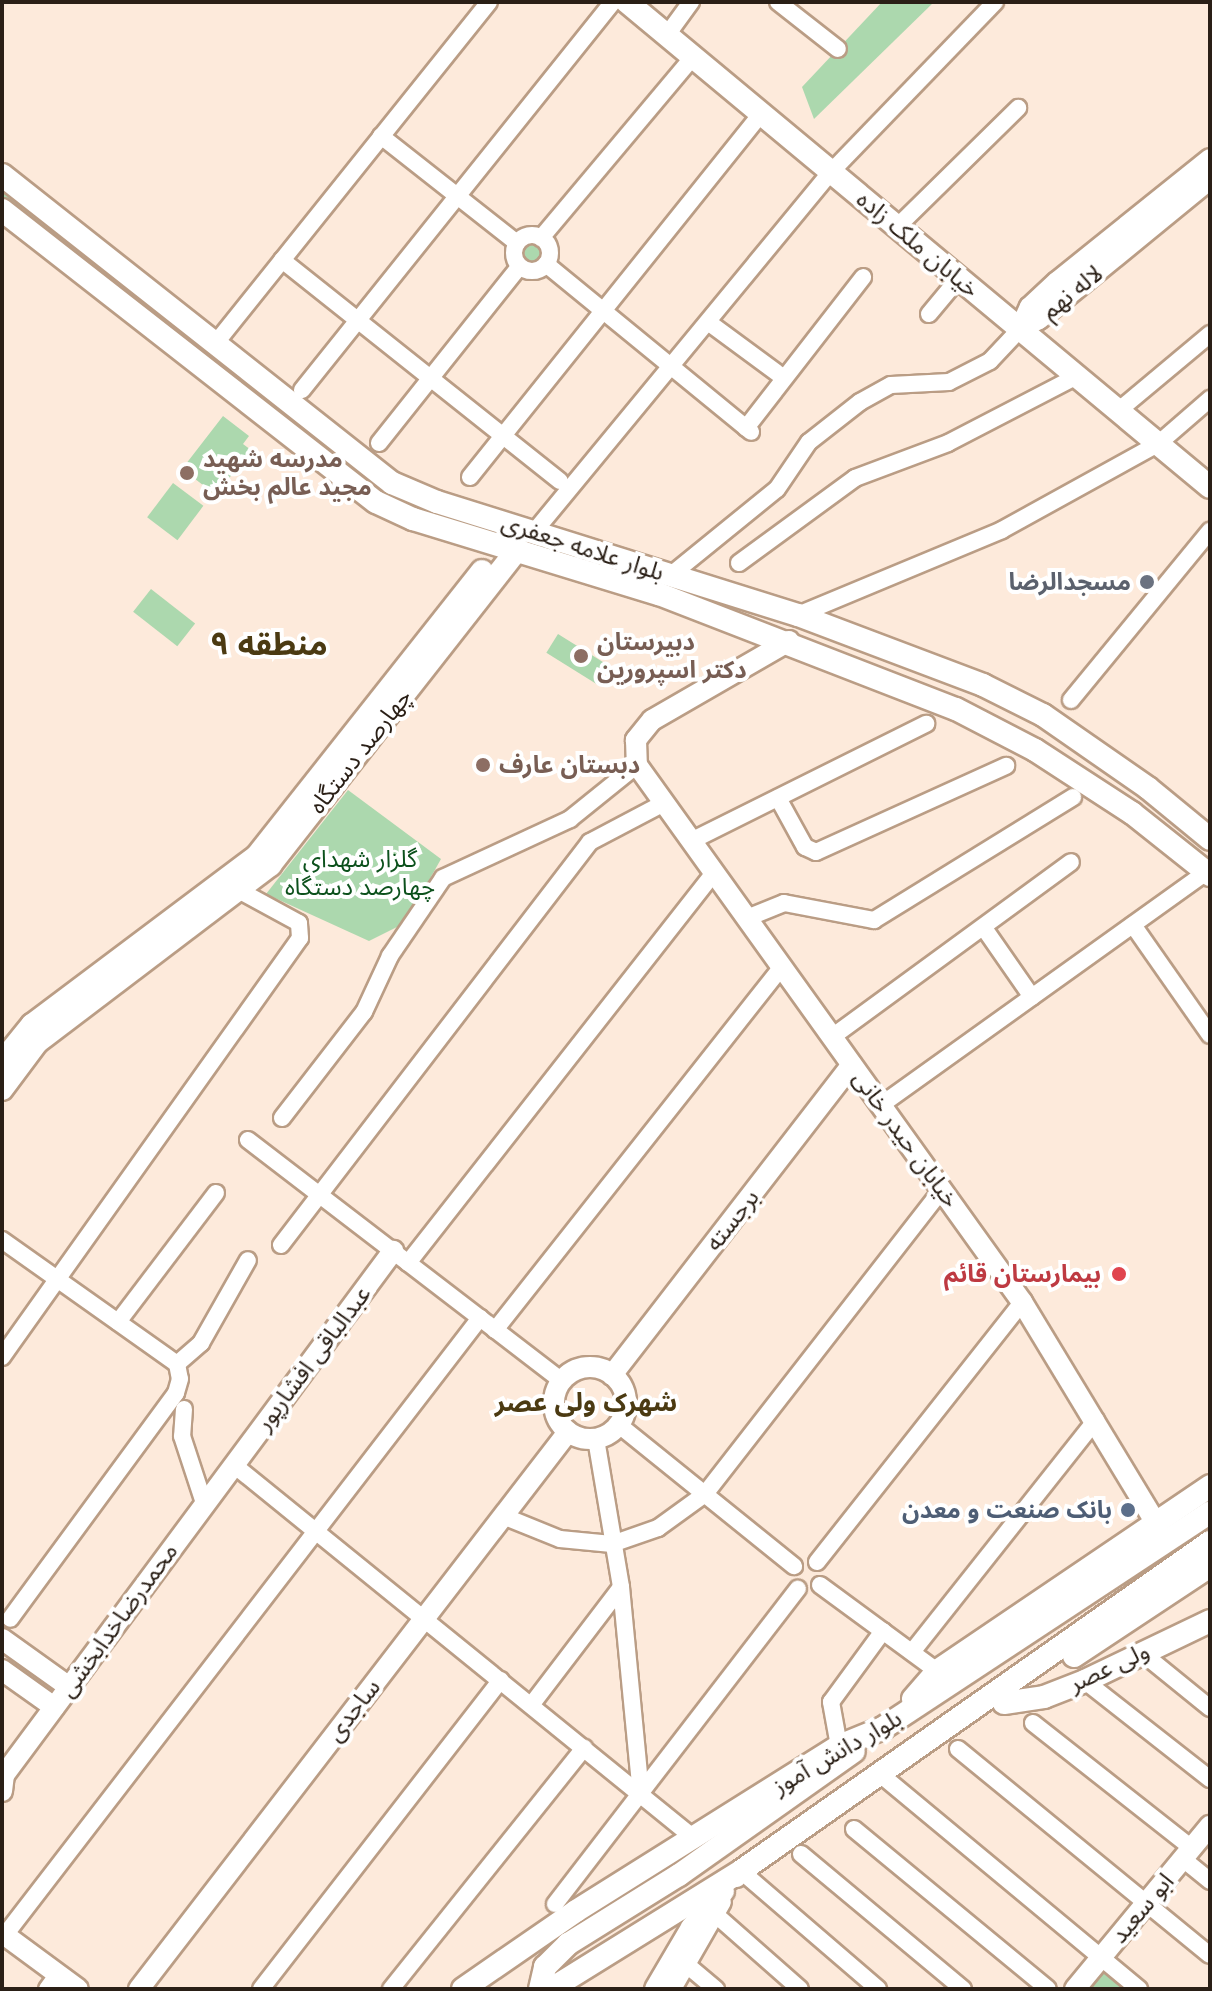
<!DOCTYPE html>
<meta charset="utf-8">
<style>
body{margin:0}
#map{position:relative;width:1212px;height:1991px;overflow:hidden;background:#fdeadb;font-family:Montserrat,"Noto Sans Arabic",sans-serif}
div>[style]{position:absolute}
.green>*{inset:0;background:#acd8ae;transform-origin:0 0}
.round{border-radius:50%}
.roads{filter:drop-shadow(2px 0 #ba9d85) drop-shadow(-2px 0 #ba9d85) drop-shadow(0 2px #ba9d85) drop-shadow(0 -2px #ba9d85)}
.minor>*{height:16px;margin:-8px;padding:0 8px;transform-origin:8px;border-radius:8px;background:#fff}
.minor>.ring{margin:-8px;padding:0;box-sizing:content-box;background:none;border:16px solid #fff;border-radius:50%}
.tertiary>*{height:20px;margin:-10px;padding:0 10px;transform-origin:10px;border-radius:10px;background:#fff}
.tertiary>.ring{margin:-10px;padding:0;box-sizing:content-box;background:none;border:20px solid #fff;border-radius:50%}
.secondary>*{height:22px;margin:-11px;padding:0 11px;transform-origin:11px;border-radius:11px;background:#fff}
.dots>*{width:22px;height:22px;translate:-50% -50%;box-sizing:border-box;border:4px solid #fff;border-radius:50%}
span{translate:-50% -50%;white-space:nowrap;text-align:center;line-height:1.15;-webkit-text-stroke:8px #fff;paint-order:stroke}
.street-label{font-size:24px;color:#2a1f16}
.education-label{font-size:24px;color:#785e54;font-weight:700}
.left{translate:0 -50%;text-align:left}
.worship-label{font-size:24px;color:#5b616d;font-weight:700}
.right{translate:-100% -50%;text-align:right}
.park-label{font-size:24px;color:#0c511c}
.health-label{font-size:24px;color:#be3a42;font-weight:700}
.service-label{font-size:24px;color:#4e5e75;font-weight:700}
.neighbourhood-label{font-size:26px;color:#4b3a12;font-weight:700}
.district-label{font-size:32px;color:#4b3a12;font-weight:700}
.frame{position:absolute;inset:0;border:4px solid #2a1f16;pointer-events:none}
</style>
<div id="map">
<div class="green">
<i style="clip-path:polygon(882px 2px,934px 2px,814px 119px,802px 87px)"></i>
<i style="left:2px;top:187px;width:497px;height:9px;rotate:38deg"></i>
<i class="round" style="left:515px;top:237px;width:32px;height:32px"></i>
<i style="clip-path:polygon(223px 416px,249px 436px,243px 444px,251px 450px,216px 495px,182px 469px)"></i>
<i style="left:173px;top:483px;width:38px;height:43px;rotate:37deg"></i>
<i style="left:151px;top:589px;width:56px;height:29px;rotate:38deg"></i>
<i style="left:558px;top:634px;width:61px;height:22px;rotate:32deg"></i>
<i style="clip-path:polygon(348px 790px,441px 859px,405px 923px,369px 941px,266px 894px)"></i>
<i style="clip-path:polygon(1103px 1971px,1125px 1989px,1089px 1989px)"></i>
</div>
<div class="roads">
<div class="minor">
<i style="left:778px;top:2px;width:76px;rotate:38.1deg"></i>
<i style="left:667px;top:35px;width:41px;rotate:-54deg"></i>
<i style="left:381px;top:136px;width:173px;rotate:38.2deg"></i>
<i style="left:897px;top:227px;width:170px;rotate:-44.5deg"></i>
<i class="ring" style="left:514px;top:235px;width:20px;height:20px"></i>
<i style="left:541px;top:238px;width:236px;rotate:-50deg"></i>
<i style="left:282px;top:260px;width:355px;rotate:38.5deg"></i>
<i style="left:546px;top:264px;width:265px;rotate:39.3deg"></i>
<i style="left:929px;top:314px;width:47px;rotate:-50.2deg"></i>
<i style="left:708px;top:322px;width:94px;rotate:36.4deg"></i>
<i style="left:215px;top:344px;width:438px;rotate:-51.3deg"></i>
<i style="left:302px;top:390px;width:497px;rotate:-51.3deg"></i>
<i style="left:1118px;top:411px;width:120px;rotate:-39.9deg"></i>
<i style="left:746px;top:428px;width:191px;rotate:-52.2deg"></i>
<i style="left:379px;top:443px;width:225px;rotate:-51.5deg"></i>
<i style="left:470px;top:477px;width:465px;rotate:-51.3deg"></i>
<i style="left:534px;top:532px;width:467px;rotate:-50.5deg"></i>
<i style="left:831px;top:172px;width:236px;rotate:-46deg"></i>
<i style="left:739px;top:563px;width:144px;rotate:-36.2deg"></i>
<i style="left:855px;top:478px;width:99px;rotate:-20.6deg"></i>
<i style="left:948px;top:443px;width:145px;rotate:-27.4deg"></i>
<i style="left:671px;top:575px;width:136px;rotate:-39.1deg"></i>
<i style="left:777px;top:489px;width:57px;rotate:-55.8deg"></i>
<i style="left:809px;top:442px;width:65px;rotate:-38.1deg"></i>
<i style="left:860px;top:402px;width:35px;rotate:-29deg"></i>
<i style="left:891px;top:385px;width:58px;rotate:-3deg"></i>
<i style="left:949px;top:382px;width:46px;rotate:-27.1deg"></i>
<i style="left:990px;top:361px;width:44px;rotate:-46.8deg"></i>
<i style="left:798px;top:615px;width:221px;rotate:-22.6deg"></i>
<i style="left:1002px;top:530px;width:178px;rotate:-28.9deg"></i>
<i style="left:1158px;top:444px;width:69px;rotate:-40.9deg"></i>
<i style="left:1071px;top:700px;width:219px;rotate:-50.6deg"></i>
<i style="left:778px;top:798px;width:56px;rotate:61.1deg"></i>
<i style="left:805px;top:847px;width:12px;rotate:24deg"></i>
<i style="left:816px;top:852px;width:209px;rotate:-24.4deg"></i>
<i style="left:691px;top:841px;width:263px;rotate:-26.5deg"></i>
<i style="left:747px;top:918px;width:40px;rotate:-22deg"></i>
<i style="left:784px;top:903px;width:92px;rotate:10.7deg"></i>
<i style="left:874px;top:920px;width:234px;rotate:-31.7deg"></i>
<i style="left:1133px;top:925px;width:134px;rotate:55deg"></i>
<i style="left:984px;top:928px;width:84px;rotate:55.2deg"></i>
<i style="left:832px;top:1037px;width:296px;rotate:-36.2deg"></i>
<i style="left:881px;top:1105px;width:401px;rotate:-35.6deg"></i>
<i style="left:282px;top:1118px;width:134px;rotate:-52.3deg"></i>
<i style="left:364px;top:1012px;width:62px;rotate:-65.1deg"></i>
<i style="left:390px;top:956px;width:94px;rotate:-55.8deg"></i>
<i style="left:443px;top:878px;width:140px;rotate:-24.9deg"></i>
<i style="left:570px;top:819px;width:86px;rotate:-38.9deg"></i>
<i style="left:248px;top:1140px;width:396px;rotate:37.5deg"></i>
<i style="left:2px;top:1240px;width:214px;rotate:35.3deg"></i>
<i style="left:177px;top:1364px;width:15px;rotate:79deg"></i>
<i style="left:180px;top:1379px;width:15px;rotate:106deg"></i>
<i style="left:176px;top:1393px;width:280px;rotate:126.3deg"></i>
<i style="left:281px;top:1245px;width:508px;rotate:-52.52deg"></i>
<i style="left:590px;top:842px;width:84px;rotate:-27.8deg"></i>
<i style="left:408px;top:1263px;width:496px;rotate:-51.9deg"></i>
<i style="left:118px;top:1322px;width:162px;rotate:-52.8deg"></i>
<i style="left:495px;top:1330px;width:463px;rotate:-51.7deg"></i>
<i style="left:2px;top:1357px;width:514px;rotate:-54.58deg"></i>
<i style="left:300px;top:938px;width:15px;rotate:-94deg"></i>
<i style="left:299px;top:923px;width:80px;rotate:-151.5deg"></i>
<i style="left:177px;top:1364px;width:32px;rotate:-41deg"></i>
<i style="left:201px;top:1343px;width:95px;rotate:-60.5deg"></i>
<i style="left:184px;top:1409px;width:27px;rotate:94deg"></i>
<i style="left:182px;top:1436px;width:71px;rotate:71.8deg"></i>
<i style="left:619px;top:1425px;width:225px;rotate:38.9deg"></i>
<i style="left:596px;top:1439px;width:150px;rotate:80.4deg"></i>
<i style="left:621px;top:1587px;width:208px;rotate:84.5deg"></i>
<i style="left:234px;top:1465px;width:594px;rotate:39.05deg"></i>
<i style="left:503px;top:1516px;width:61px;rotate:22deg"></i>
<i style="left:560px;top:1539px;width:52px;rotate:5.5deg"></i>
<i style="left:612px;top:1544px;width:49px;rotate:-19.2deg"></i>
<i style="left:658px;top:1528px;width:58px;rotate:-35.9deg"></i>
<i style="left:705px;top:1494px;width:385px;rotate:-52.1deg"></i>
<i style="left:817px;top:1562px;width:331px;rotate:-51.7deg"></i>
<i style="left:820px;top:1585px;width:145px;rotate:36.3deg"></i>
<i style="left:912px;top:1652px;width:296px;rotate:-51.6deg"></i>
<i style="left:1141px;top:1652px;width:89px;rotate:39.1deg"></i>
<i style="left:1085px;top:1681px;width:159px;rotate:38.1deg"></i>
<i style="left:532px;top:1704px;width:147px;rotate:-52.7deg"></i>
<i style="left:1033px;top:1723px;width:202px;rotate:38.2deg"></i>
<i style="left:839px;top:1746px;width:45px;rotate:-100.3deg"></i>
<i style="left:831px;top:1702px;width:88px;rotate:-53.8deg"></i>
<i style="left:958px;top:1749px;width:325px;rotate:39.3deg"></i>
<i style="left:880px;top:1774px;width:337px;rotate:39.7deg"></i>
<i style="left:854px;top:1829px;width:251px;rotate:39.5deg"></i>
<i style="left:801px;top:1854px;width:211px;rotate:39.8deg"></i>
<i style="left:1183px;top:1859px;width:35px;rotate:39deg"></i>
<i style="left:737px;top:1879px;width:9px;rotate:-63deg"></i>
<i style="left:741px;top:1871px;width:181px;rotate:40.7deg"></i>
<i style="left:555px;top:1904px;width:398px;rotate:-52.4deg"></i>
<i style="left:716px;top:1915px;width:112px;rotate:41.4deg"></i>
<i style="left:5px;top:1935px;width:779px;rotate:-52.41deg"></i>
<i style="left:687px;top:1965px;width:38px;rotate:40deg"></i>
<i style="left:47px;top:1989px;width:19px;rotate:-54deg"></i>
<i style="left:261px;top:1989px;width:391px;rotate:-52.2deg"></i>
<i style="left:391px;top:1989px;width:309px;rotate:-51.3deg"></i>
<i style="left:673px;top:1989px;width:100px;rotate:-60.1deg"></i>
</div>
<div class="tertiary">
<i style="left:1020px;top:329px;width:24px;rotate:-66deg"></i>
<i style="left:1030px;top:307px;width:37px;rotate:-43deg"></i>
<i style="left:1057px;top:282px;width:196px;rotate:-38.8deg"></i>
<i style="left:1020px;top:329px;width:21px;rotate:-28deg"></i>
<i style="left:1039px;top:319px;width:221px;rotate:-39.3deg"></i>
<i style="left:789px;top:641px;width:158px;rotate:150deg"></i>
<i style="left:652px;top:720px;width:26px;rotate:129deg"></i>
<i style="left:636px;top:740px;width:25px;rotate:88deg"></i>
<i style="left:637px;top:765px;width:661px;rotate:54.36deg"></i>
<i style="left:1022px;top:1302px;width:261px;rotate:58.8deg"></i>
<i class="ring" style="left:554px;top:1367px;width:52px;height:52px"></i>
<i style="left:612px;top:1375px;width:392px;rotate:-52.3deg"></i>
<i style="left:2px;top:1639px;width:82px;rotate:35.6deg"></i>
<i style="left:2px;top:1670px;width:64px;rotate:35.4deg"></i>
<i style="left:2px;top:1791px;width:16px;rotate:-83deg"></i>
<i style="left:4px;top:1775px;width:653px;rotate:-53.41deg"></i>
<i style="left:2px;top:1933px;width:94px;rotate:36.4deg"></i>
<i style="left:139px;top:1989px;width:703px;rotate:-52.4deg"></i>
<i style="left:1075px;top:1989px;width:212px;rotate:-50.4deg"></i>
</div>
<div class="secondary">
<i style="left:627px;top:2px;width:758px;rotate:39.76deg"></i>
<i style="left:2px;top:175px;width:497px;rotate:38.3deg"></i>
<i style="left:392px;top:483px;width:49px;rotate:22.9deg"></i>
<i style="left:437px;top:502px;width:378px;rotate:17.4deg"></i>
<i style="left:798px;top:615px;width:198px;rotate:20.7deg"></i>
<i style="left:983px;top:685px;width:67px;rotate:26.6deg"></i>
<i style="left:1043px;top:715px;width:128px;rotate:34.8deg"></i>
<i style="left:1148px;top:788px;width:80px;rotate:39.4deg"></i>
<i style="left:2px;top:210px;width:474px;rotate:38deg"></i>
<i style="left:376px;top:502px;width:41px;rotate:24.7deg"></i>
<i style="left:413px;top:519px;width:257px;rotate:17deg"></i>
<i style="left:659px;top:594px;width:318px;rotate:21.2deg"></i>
<i style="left:956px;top:709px;width:89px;rotate:27.4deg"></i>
<i style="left:1035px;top:750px;width:116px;rotate:33deg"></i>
<i style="left:1132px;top:813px;width:100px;rotate:38.5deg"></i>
<i style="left:2px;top:1062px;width:48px;rotate:-51deg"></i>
<i style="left:32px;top:1025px;width:281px;rotate:-36.9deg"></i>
<i style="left:257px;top:856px;width:363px;rotate:-51.7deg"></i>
<i style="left:2px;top:1089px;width:59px;rotate:-53.3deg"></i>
<i style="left:37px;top:1042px;width:293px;rotate:-37.2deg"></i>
<i style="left:270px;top:865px;width:402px;rotate:-51.9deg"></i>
<i style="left:1074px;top:1656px;width:163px;rotate:-33.5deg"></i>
<i style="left:913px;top:1699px;width:37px;rotate:-49deg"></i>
<i style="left:937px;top:1671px;width:330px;rotate:-34.1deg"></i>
<i style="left:1004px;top:1703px;width:40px;rotate:-8.5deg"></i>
<i style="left:1044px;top:1697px;width:44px;rotate:-21.3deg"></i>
<i style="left:1085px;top:1681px;width:139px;rotate:-25.6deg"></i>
<i style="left:463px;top:1989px;width:137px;rotate:-34.6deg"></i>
<i style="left:576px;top:1911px;width:310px;rotate:-32.1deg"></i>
<i style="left:839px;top:1746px;width:48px;rotate:-22.2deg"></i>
<i style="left:883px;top:1728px;width:392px;rotate:-33.4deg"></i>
<i style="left:540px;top:1989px;width:23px;rotate:-77deg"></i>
<i style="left:545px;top:1967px;width:33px;rotate:-45deg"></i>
<i style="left:568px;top:1944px;width:131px;rotate:-31.9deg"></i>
<i style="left:679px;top:1875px;width:214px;rotate:-35.3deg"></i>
<i style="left:551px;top:1989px;width:224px;rotate:-31.8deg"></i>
<i style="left:741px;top:1871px;width:573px;rotate:-35.05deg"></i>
<i style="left:656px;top:1989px;width:71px;rotate:-59.5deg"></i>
<i style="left:692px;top:1928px;width:48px;rotate:-50deg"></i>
</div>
</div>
<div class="dots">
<i style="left:187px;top:473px;background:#8d6e63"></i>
<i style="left:1147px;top:582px;background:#6b7280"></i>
<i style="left:581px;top:656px;background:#8d6e63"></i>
<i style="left:483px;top:765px;background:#8d6e63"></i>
<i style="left:1119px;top:1274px;background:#e0444e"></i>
<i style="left:1128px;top:1510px;background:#5c6f8a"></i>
</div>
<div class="street-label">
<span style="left:918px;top:244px;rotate:40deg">خیابان ملک زاده</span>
<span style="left:1072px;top:292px;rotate:-39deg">لاله نهم</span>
<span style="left:583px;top:547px;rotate:18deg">بلوار علامه جعفری</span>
<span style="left:360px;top:751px;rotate:-52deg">چهارصد دستگاه</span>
<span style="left:906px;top:1139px;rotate:54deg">خیابان حیدر خانی</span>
<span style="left:732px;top:1220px;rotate:-52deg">برجسته</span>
<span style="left:313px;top:1358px;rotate:-53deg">عبدالباقی افشارپور</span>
<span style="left:118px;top:1620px;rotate:-54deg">محمدرضاخدابخشی</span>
<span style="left:1109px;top:1667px;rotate:-25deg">ولی عصر</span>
<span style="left:353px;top:1710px;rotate:-52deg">ساجدی</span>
<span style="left:837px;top:1752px;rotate:-30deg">بلوار دانش آموز</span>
<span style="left:1142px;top:1908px;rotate:-50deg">ابو سعید</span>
</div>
<div class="education-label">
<span class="left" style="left:203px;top:473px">مدرسه شهید<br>مجید عالم بخش</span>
<span class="left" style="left:597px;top:656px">دبیرستان<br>دکتر اسپرورین</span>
<span class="left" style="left:499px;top:765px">دبستان عارف</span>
</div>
<div class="worship-label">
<span class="right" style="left:1131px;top:582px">مسجدالرضا</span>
</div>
<div class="park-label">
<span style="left:360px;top:873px">گلزار شهدای<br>چهارصد دستگاه</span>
</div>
<div class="health-label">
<span class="right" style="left:1101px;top:1274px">بیمارستان قائم</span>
</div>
<div class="service-label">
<span class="right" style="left:1112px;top:1510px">بانک صنعت و معدن</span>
</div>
<div class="neighbourhood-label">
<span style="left:586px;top:1403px">شهرک ولی عصر</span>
</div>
<div class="district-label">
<span style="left:269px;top:644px">منطقه ۹</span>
</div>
<div class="frame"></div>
</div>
